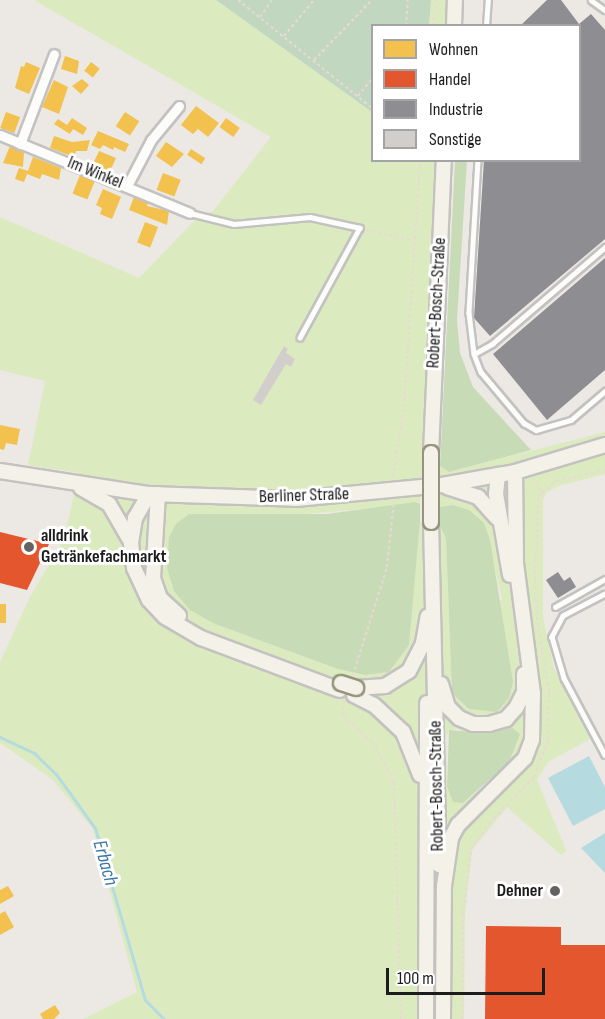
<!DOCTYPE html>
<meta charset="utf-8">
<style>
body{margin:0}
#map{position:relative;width:605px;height:1019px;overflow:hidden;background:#ece8e4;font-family:"Sofia Sans Condensed",sans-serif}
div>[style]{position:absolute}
.grass>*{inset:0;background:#dbebbf}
.forest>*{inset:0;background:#c8dbb7}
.cemetery>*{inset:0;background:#c2d7c0}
.water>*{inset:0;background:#b5dbe1}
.homes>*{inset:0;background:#f2c14e;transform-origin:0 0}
.shops>*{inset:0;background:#e4572e}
.industry>*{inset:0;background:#8d8d92}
.stream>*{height:3px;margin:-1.5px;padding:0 1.5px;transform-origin:1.5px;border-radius:1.5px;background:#b5dbe1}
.building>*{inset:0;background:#d2cecb}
.path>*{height:2px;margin-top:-1px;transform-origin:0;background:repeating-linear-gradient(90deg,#ebd8d6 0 3px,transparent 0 6px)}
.roads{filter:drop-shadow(2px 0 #c4c2c0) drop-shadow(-2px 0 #c4c2c0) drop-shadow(0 2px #c4c2c0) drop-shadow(0 -2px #c4c2c0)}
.lane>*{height:4.5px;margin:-2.25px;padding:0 2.25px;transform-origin:2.25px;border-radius:2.25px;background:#fcfcfb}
.street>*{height:9px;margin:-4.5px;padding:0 4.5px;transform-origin:4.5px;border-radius:4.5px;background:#fcfcfb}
.secondary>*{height:14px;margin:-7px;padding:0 7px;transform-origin:7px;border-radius:7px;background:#f4f2e8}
.bridges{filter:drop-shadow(2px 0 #96947c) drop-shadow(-2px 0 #96947c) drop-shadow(0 2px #96947c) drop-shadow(0 -2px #96947c)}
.secondary-bridge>*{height:14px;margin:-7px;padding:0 7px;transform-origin:7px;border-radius:7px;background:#f4f2e8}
.dots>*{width:16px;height:16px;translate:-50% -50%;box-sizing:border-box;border:3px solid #fff;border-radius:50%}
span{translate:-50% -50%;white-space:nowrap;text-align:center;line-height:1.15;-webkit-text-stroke:6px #fff;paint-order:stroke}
.street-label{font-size:18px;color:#1c1c1c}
.poi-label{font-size:18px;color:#1c1c1c;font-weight:700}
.left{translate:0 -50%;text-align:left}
.right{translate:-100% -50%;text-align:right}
.water-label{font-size:20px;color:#3c78a3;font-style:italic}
.legend{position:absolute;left:371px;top:24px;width:210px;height:138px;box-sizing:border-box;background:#fff;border:2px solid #a4a4a4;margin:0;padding:8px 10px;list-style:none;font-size:18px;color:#1c1c1c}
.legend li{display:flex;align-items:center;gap:12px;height:30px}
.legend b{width:30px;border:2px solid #a4a4a4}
.scale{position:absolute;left:386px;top:968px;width:159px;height:27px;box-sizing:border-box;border:3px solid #1c1c1c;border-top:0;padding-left:8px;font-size:18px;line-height:21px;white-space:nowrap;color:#1c1c1c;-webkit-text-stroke:4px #fff;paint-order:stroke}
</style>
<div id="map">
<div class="grass">
<i style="clip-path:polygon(evenodd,34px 0,216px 0,372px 112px,372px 160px,438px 161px,420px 504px,280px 516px,215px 624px,338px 669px,365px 675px,389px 672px,409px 645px,420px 522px,439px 523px,446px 539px,452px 693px,502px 598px,484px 523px,453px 505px,440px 507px,440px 466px,449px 472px,605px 432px,605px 474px,558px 486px,546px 493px,543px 501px,543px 617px,554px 668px,592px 738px,548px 762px,537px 780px,566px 850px,561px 855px,507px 807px,472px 850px,465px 915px,464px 1019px,83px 1019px,137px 992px,93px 829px,52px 779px,0 743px,0 662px,30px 597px,64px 539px,79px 473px,28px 465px,45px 381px,0 370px,0 217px,139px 278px,195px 220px,213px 211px,271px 137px,34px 0,457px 729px,469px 733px,504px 730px,491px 780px,463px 803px,447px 786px,446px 737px,449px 730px,457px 729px)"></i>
<i style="clip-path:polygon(431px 0,448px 0,447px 25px,429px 26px)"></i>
</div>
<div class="forest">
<i style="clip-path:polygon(455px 161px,467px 161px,457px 320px,460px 353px,473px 387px,531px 450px,449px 472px,440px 466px)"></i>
<i style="clip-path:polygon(415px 502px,420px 504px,420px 522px,409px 645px,389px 672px,365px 675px,338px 669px,215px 624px,190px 610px,174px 591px,167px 568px,169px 537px,176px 524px,189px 514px,327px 514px)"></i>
<i style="clip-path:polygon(453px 505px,469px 510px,484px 523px,490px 540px,513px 682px,509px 698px,497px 712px,469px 709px,452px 693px,446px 539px,439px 523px,440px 507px)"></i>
<i style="clip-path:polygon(511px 727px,520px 734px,509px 762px,463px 803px,453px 802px,447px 786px,449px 730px,486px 733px)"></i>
</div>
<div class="cemetery">
<i style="clip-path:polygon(216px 0,431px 0,429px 25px,372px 26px,372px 112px)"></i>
</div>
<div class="water">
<i style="clip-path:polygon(589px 756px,605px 787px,605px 809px,573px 826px,548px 778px)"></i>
<i style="clip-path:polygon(605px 833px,605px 873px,581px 848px)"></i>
</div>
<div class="homes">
<i style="clip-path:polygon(65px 56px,79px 61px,77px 74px,61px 69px)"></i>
<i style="clip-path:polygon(26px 62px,40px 68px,29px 94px,15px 88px,21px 66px,24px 67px)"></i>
<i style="left:91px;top:62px;width:11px;height:11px;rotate:38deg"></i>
<i style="clip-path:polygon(82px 79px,89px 85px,81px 94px,72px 86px)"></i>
<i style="clip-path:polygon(54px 80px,68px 87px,59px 114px,42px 107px)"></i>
<i style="clip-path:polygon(196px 106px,219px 123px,208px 137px,198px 129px,193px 134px,181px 125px)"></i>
<i style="left:6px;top:112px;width:15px;height:17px;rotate:20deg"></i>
<i style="left:125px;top:112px;width:17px;height:17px;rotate:33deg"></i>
<i style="clip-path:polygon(72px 118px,87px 128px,83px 135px,73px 129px,70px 134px,54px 124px,58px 119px,67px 125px)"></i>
<i style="left:226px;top:118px;width:17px;height:11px;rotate:36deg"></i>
<i style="clip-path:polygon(98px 131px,129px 144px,125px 152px,114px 147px,113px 150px,103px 145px,100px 149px,91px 145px)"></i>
<i style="clip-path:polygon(54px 136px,72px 142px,90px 140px,87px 151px,76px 151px,74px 157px,50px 148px)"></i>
<i style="clip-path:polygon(166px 142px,184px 154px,172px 167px,156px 156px)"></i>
<i style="clip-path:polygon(10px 146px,24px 152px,23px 167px,3px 163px)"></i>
<i style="left:191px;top:149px;width:17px;height:7px;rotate:33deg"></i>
<i style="clip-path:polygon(99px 151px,116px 158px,112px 167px,107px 170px,93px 164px)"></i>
<i style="clip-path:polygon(33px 157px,61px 168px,59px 180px,42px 174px,40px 179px,27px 174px,24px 182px,15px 179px,19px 168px,28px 171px)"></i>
<i style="left:163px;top:173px;width:19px;height:18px;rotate:21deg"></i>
<i style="left:80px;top:175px;width:16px;height:20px;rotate:22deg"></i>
<i style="clip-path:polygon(103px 189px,121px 197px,112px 219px,100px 214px,102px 208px,96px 205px)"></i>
<i style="clip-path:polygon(134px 197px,148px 203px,147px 206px,169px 211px,167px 225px,129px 210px)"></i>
<i style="left:145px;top:222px;width:14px;height:22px;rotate:21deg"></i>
<i style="clip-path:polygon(0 425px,20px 429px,17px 445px,6px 443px,4px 450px,0 449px)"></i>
<i style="left:0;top:604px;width:6px;height:19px"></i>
<i style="clip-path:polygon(8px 886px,14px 896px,0 904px,0 890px)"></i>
<i style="clip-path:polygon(5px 911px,14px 927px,0 935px,0 914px)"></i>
<i style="clip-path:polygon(55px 1005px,60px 1013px,54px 1019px,43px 1019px,40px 1014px)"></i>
</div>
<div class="shops">
<i style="clip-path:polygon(0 532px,49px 544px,27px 590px,0 583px)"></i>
<i style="clip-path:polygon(486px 926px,561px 927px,561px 945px,605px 945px,605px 1019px,485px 1019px)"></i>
</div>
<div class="industry">
<i style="clip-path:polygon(547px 0,561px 0,579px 24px,591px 14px,605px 30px,605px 239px,490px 336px,474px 318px,484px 160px,580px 160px,580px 26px,520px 26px)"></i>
<i style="clip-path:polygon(605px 258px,605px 370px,547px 420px,493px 354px)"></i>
<i style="clip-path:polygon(558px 572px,564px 581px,570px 577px,576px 587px,558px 598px,546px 580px)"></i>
</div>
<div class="stream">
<i style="left:0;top:737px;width:38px;rotate:25deg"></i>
<i style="left:34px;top:753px;width:30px;rotate:44deg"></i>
<i style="left:56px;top:774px;width:67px;rotate:54.2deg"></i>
<i style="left:95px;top:828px;width:179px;rotate:73.8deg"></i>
<i style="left:145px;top:1000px;width:27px;rotate:45deg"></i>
</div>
<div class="building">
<i style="clip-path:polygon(284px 346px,288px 349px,286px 353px,295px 359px,291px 367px,286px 364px,261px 405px,253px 400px)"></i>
</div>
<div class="path">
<i style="left:238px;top:0;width:172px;rotate:38.9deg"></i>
<i style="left:260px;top:17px;width:21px;rotate:-55deg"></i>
<i style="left:406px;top:26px;width:26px;rotate:-86deg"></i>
<i style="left:433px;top:26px;width:26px;rotate:-83deg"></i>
<i style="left:284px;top:36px;width:47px;rotate:-50.2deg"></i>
<i style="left:314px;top:60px;width:83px;rotate:-46deg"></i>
<i style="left:358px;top:96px;width:22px;rotate:-51deg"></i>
<i style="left:366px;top:230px;width:48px;rotate:12deg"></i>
<i style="left:393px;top:477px;width:71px;rotate:-81.1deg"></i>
<i style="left:404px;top:407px;width:248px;rotate:-86.3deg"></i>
<i style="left:533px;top:479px;width:15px;rotate:53deg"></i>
<i style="left:353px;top:675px;width:113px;rotate:-72.5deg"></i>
<i style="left:387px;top:567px;width:67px;rotate:-84deg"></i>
<i style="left:344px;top:700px;width:16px;rotate:94deg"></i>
<i style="left:343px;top:716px;width:40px;rotate:41deg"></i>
<i style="left:373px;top:742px;width:45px;rotate:62.3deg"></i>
<i style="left:394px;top:782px;width:237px;rotate:88.3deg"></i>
<i style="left:462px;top:1019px;width:104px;rotate:-89.4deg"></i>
<i style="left:463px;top:915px;width:66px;rotate:-83.1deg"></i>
<i style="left:471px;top:849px;width:32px;rotate:-54deg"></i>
<i style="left:490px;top:823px;width:64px;rotate:-46.3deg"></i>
<i style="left:534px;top:777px;width:40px;rotate:-69.8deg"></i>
<i style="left:548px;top:739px;width:48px;rotate:-88.8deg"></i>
<i style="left:549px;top:691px;width:72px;rotate:-99.6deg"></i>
<i style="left:537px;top:620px;width:40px;rotate:-92.9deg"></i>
<i style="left:535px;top:580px;width:83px;rotate:-87.9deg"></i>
<i style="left:538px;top:497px;width:24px;rotate:-42deg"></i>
<i style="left:556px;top:481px;width:50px;rotate:-12.7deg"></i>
</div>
<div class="roads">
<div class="lane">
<i style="left:591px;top:0;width:17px;rotate:36deg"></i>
<i style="left:486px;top:26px;width:26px;rotate:-86deg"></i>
<i style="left:478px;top:160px;width:153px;rotate:93.4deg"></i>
<i style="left:469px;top:313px;width:41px;rotate:83deg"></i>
<i style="left:474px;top:354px;width:19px;rotate:69deg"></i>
<i style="left:481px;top:372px;width:67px;rotate:49.9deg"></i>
<i style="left:524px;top:423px;width:14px;rotate:30deg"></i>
<i style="left:536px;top:430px;width:36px;rotate:-16deg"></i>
<i style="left:571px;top:420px;width:45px;rotate:-40.5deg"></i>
<i style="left:190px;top:213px;width:45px;rotate:14deg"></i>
<i style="left:234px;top:224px;width:76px;rotate:-5.3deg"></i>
<i style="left:310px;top:217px;width:51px;rotate:12.4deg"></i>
<i style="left:360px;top:228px;width:125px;rotate:118.6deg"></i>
<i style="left:474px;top:354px;width:21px;rotate:-29deg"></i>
<i style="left:492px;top:344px;width:149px;rotate:-40.6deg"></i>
<i style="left:605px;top:594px;width:47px;rotate:152.4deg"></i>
<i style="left:563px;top:616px;width:24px;rotate:118deg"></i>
<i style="left:552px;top:637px;width:43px;rotate:73.7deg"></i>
<i style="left:564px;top:678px;width:87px;rotate:62deg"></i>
<i style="left:555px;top:607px;width:57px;rotate:-29.2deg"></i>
</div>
<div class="street">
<i style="left:0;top:135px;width:205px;rotate:22.3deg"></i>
<i style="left:20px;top:144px;width:96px;rotate:-69.3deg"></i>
<i style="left:127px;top:186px;width:52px;rotate:-62.4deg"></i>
<i style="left:151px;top:140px;width:44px;rotate:-50.5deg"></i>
</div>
<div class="secondary">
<i style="left:454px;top:26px;width:26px;rotate:-88deg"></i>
<i style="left:431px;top:453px;width:293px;rotate:-87.5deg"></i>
<i style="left:0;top:471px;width:151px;rotate:8.8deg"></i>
<i style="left:149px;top:494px;width:147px;rotate:1.9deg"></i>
<i style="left:296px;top:499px;width:147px;rotate:-5.5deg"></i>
<i style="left:442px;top:485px;width:74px;rotate:-10.1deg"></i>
<i style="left:515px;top:472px;width:94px;rotate:-16.7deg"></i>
<i style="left:498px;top:475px;width:19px;rotate:96deg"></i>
<i style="left:496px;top:494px;width:82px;rotate:80.2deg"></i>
<i style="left:447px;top:487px;width:33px;rotate:18deg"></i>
<i style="left:478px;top:497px;width:28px;rotate:48deg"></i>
<i style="left:81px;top:488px;width:32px;rotate:30deg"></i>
<i style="left:109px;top:504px;width:44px;rotate:59.9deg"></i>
<i style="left:149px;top:494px;width:28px;rotate:120deg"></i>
<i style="left:135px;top:518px;width:25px;rotate:99deg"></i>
<i style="left:131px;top:543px;width:25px;rotate:83deg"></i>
<i style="left:134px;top:568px;width:35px;rotate:65deg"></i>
<i style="left:149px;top:600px;width:23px;rotate:47deg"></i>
<i style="left:165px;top:617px;width:42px;rotate:30.3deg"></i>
<i style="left:201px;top:638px;width:148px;rotate:20.5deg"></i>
<i style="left:158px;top:494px;width:84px;rotate:93.4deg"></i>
<i style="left:153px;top:578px;width:21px;rotate:71deg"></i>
<i style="left:160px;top:598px;width:26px;rotate:43deg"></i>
<i style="left:431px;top:522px;width:343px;rotate:88.7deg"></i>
<i style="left:441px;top:684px;width:24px;rotate:73deg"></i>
<i style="left:448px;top:707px;width:16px;rotate:45deg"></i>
<i style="left:459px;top:718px;width:15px;rotate:23deg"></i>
<i style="left:473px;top:724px;width:16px"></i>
<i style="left:489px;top:724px;width:18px;rotate:-16deg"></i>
<i style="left:506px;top:719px;width:15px;rotate:-48deg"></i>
<i style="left:516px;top:708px;width:18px;rotate:-63deg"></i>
<i style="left:524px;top:692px;width:18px;rotate:-90deg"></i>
<i style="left:356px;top:688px;width:29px;rotate:-4deg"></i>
<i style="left:385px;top:686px;width:28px;rotate:-32deg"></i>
<i style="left:409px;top:671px;width:31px;rotate:-63deg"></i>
<i style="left:423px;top:643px;width:27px;rotate:-80deg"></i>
<i style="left:354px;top:695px;width:22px;rotate:27deg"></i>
<i style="left:374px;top:705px;width:40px;rotate:43deg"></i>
<i style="left:403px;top:732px;width:46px;rotate:68.4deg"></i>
<i style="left:426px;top:1019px;width:316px;rotate:-89.8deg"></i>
<i style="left:443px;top:1019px;width:133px;rotate:-89.6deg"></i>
<i style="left:444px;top:886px;width:49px;rotate:-81.7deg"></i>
<i style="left:451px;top:838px;width:15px;rotate:-62deg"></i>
<i style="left:458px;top:825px;width:95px;rotate:-45deg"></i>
<i style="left:525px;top:758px;width:19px;rotate:-69deg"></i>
<i style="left:532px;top:740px;width:46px;rotate:-88.8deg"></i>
<i style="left:533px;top:694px;width:132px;rotate:-97.4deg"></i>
<i style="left:516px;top:563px;width:91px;rotate:-90.6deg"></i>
</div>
</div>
<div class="bridges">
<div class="secondary-bridge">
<i style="left:431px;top:522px;width:69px;rotate:-90deg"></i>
<i style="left:341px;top:683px;width:16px;rotate:18deg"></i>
</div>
</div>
<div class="dots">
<i style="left:29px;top:547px;background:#656362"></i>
<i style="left:555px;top:891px;background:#656362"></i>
</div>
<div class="street-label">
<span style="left:95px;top:173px;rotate:22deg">Im Winkel</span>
<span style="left:437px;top:303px;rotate:-87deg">Robert-Bosch-Straße</span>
<span style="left:304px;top:496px;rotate:-2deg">Berliner Straße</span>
<span style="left:437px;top:786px;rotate:-91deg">Robert-Bosch-Straße</span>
</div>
<div class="poi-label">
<span class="left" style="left:41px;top:547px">alldrink<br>Getränkefachmarkt</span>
<span class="right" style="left:543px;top:891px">Dehner</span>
</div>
<div class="water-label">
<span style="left:105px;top:863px;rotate:74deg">Erbach</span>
</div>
<ul class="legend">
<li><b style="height:16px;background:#f2c14e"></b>Wohnen</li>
<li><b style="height:16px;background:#e4572e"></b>Handel</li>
<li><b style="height:16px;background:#8d8d92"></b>Industrie</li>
<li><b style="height:16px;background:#d2cecb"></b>Sonstige</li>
</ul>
<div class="scale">100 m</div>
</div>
